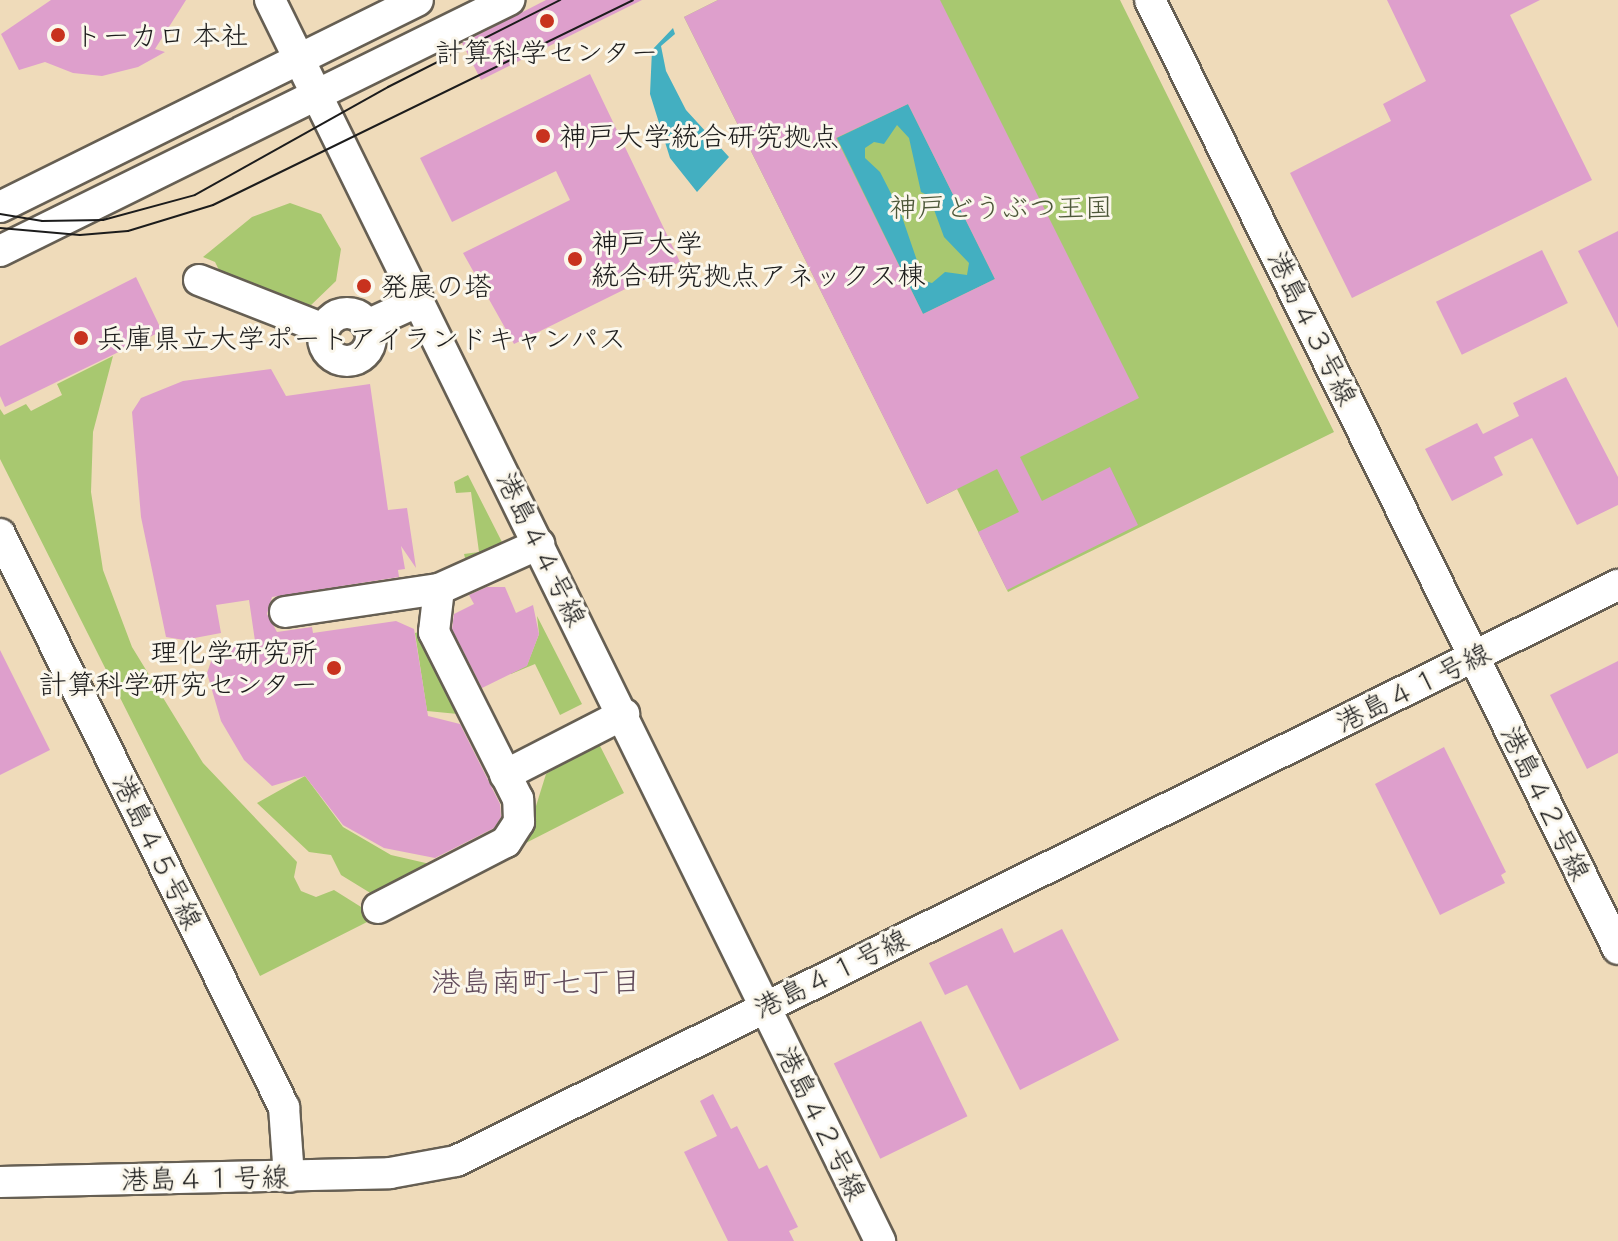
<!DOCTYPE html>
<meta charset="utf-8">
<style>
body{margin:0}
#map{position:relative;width:1618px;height:1241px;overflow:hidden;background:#efdbba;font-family:"Patrick Hand","Klee One",sans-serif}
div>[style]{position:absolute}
.green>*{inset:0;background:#a8c870}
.water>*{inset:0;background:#43afc1}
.building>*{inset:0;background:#de9fcc;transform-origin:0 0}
.roads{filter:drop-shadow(2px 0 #665f53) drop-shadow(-2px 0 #665f53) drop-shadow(0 2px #665f53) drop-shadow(0 -2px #665f53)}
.minor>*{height:30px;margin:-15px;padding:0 15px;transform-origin:15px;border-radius:15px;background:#fff}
.minor>.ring{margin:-15px;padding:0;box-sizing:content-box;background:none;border:30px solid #fff;border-radius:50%}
.tram>*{height:2px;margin:-1px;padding:0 1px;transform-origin:1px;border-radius:1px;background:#1c1c1c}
.dots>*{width:22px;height:22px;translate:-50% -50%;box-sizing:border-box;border:4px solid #fbf7ec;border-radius:50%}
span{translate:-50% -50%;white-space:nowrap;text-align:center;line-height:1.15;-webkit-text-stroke:6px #fbf7ec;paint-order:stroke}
.poi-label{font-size:28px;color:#1c1c1c}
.left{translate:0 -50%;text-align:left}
.right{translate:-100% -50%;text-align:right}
.park-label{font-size:28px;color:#4d5839}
.street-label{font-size:28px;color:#1c1c1c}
.neighbourhood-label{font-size:30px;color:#604a5a}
</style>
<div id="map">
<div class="green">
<i style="clip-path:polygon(718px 0,1120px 0,1334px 432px,1008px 592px,957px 489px,927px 504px,684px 17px)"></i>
<i style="clip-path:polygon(290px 203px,321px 214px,341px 249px,336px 281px,309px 307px,221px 274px,215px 262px,203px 257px,252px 217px)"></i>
<i style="clip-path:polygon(113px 356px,93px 432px,91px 492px,103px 570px,132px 647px,203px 763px,297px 862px,294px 877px,301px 891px,316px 897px,334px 890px,377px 917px,260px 976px,0 459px,0 409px,4px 415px,26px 404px,31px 411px,62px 395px,57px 384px)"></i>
<i style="clip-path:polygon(468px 475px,504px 546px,466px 562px,464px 554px,479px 552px,471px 492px,456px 493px,454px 482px)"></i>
<i style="clip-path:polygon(537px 616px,582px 704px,560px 715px,535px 664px,511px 674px,501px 657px,527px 665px,539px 634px)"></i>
<i style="clip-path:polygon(423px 631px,431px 653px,458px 714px,427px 711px,415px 633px)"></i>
<i style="clip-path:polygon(598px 742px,624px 793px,514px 849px,531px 822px,546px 774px)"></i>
<i style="clip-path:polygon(305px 776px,343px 827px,391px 855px,430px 864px,430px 873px,372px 894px,341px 875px,331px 855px,309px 852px,257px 803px)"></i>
</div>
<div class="water">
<i style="clip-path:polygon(673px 28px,675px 34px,661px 46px,666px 71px,686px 110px,729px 157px,697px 192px,670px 158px,650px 94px,652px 50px)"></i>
<i style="clip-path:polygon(evenodd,908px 104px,995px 279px,923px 314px,837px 138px,908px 104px,897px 125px,909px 138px,921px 192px,929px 196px,944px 237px,969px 263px,967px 275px,945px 272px,932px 283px,924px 281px,900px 211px,880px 172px,865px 158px,865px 148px,874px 142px,884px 144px,897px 125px)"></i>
</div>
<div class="building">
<i style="clip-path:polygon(51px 0,186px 0,155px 49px,165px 52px,138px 67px,102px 76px,73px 73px,45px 62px,19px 70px,1px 34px)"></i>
<i style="clip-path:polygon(546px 0,642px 0,481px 80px,462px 43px)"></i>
<i style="clip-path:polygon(evenodd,718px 0,940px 0,1139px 398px,1020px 457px,1042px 501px,1110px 467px,1138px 525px,1007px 590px,978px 532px,1019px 512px,997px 469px,927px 504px,684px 17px,718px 0,908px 104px,995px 279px,923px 314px,836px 138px,908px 104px)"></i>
<i style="clip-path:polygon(1387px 0,1540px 0,1510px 15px,1592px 180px,1352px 298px,1290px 173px,1391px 121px,1383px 104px,1426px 81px)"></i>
<i style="clip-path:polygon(590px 74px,680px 262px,514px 344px,463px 253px,570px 200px,556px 171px,452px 222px,420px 158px)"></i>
<i style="clip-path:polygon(1618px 231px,1618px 328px,1578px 251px)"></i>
<i style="left:1542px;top:250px;width:59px;height:118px;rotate:64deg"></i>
<i style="clip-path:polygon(136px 277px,162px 331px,5px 407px,0 396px,0 346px)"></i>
<i style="clip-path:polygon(271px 369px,286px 396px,370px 384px,388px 510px,407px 508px,416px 568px,401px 546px,405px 569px,398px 570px,399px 577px,272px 597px,267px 614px,277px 632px,312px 627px,313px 633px,396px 621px,414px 629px,428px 716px,460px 724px,500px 804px,501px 817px,494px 828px,435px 858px,384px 848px,343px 825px,305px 776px,272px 786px,244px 760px,221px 721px,207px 673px,216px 647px,255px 641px,249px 600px,216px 605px,221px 633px,184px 640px,166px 637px,141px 517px,132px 412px,141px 398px,183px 381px)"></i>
<i style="clip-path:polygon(1566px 377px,1618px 477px,1618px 505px,1577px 525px,1532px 438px,1494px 457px,1503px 475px,1452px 501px,1425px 449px,1477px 423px,1483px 434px,1519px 416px,1513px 403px)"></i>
<i style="clip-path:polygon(487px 587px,505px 587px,516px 613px,533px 605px,539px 634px,527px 666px,482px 688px,452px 629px,454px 614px,474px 604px,469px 595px)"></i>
<i style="clip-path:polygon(0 650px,50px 750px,0 775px)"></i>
<i style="clip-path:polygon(1618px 661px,1618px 753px,1587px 769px,1550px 695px)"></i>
<i style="clip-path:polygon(1444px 747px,1506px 872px,1501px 875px,1505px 883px,1440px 915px,1375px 784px)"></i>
<i style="clip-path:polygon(1002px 928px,1014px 953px,1062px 929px,1119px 1040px,1020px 1090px,967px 985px,945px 995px,929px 963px)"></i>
<i style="left:921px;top:1021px;width:106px;height:97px;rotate:64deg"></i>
<i style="clip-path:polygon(713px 1094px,731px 1129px,737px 1126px,759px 1169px,767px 1165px,798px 1227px,789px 1231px,794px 1241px,728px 1241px,684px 1152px,717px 1136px,700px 1101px)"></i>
</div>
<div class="roads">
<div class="minor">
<i style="left:270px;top:0;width:1383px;rotate:63.82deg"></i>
<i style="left:1150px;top:0;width:1058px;rotate:63.75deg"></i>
<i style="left:0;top:207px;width:466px;rotate:-26.3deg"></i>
<i style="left:0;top:251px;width:568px;rotate:-26.25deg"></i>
<i style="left:199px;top:280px;width:134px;rotate:21.4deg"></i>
<i class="ring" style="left:323px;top:313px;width:18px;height:18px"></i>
<i style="left:367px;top:325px;width:57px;rotate:-24.8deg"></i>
<i style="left:0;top:534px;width:640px;rotate:63.64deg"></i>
<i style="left:284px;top:1107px;width:70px;rotate:85.9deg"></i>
<i style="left:285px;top:612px;width:156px;rotate:-8.5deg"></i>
<i style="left:439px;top:589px;width:110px;rotate:-24.2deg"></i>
<i style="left:505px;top:775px;width:134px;rotate:-27.1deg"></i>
<i style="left:378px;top:908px;width:144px;rotate:-27.3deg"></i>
<i style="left:506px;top:842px;width:24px;rotate:-57deg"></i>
<i style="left:519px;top:822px;width:23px;rotate:-92deg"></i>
<i style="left:518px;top:799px;width:187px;rotate:-116.7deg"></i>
<i style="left:434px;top:632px;width:43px;rotate:-83.4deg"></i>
<i style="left:0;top:1182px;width:390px;rotate:-1.3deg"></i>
<i style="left:390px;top:1173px;width:67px;rotate:-10.3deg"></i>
<i style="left:456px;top:1161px;width:1297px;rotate:-26.37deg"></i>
</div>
</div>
<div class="tram">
<i style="left:0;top:214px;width:43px;rotate:9.5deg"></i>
<i style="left:42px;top:221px;width:61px;rotate:-0.9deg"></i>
<i style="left:103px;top:220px;width:95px;rotate:-15.2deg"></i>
<i style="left:195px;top:195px;width:221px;rotate:-29.2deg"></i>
<i style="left:388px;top:87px;width:193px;rotate:-26.8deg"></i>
<i style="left:0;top:228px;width:80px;rotate:5deg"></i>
<i style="left:80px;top:235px;width:48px;rotate:-4.8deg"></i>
<i style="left:128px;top:231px;width:89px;rotate:-17deg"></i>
<i style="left:213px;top:205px;width:467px;rotate:-26deg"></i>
</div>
<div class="dots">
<i style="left:547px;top:21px;background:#c8321e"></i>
<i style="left:58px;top:35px;background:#c8321e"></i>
<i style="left:543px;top:136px;background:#c8321e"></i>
<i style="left:575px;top:259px;background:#c8321e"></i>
<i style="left:364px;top:286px;background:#c8321e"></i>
<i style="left:81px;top:338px;background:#c8321e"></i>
<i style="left:334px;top:668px;background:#c8321e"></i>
</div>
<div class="poi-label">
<span class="left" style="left:74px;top:35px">トーカロ 本社</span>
<span style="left:547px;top:52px">計算科学センター</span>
<span class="left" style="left:559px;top:136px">神戸大学統合研究拠点</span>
<span class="left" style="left:591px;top:259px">神戸大学<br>統合研究拠点アネックス棟</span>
<span class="left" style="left:380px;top:286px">発展の塔</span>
<span class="left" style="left:97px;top:338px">兵庫県立大学ポートアイランドキャンパス</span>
<span class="right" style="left:318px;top:668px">理化学研究所<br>計算科学研究センター</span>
</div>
<div class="park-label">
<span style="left:1001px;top:207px">神戸どうぶつ王国</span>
</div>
<div class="street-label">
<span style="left:1313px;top:328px;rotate:64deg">港島４３号線</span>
<span style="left:542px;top:549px;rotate:64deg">港島４４号線</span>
<span style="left:1413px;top:687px;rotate:-26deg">港島４１号線</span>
<span style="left:1546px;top:803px;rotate:64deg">港島４２号線</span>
<span style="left:158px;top:852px;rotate:64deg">港島４５号線</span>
<span style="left:831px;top:973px;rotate:-26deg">港島４１号線</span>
<span style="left:822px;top:1123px;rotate:64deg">港島４２号線</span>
<span style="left:205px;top:1178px;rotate:-1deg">港島４１号線</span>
</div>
<div class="neighbourhood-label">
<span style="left:536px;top:981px">港島南町七丁目</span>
</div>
</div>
